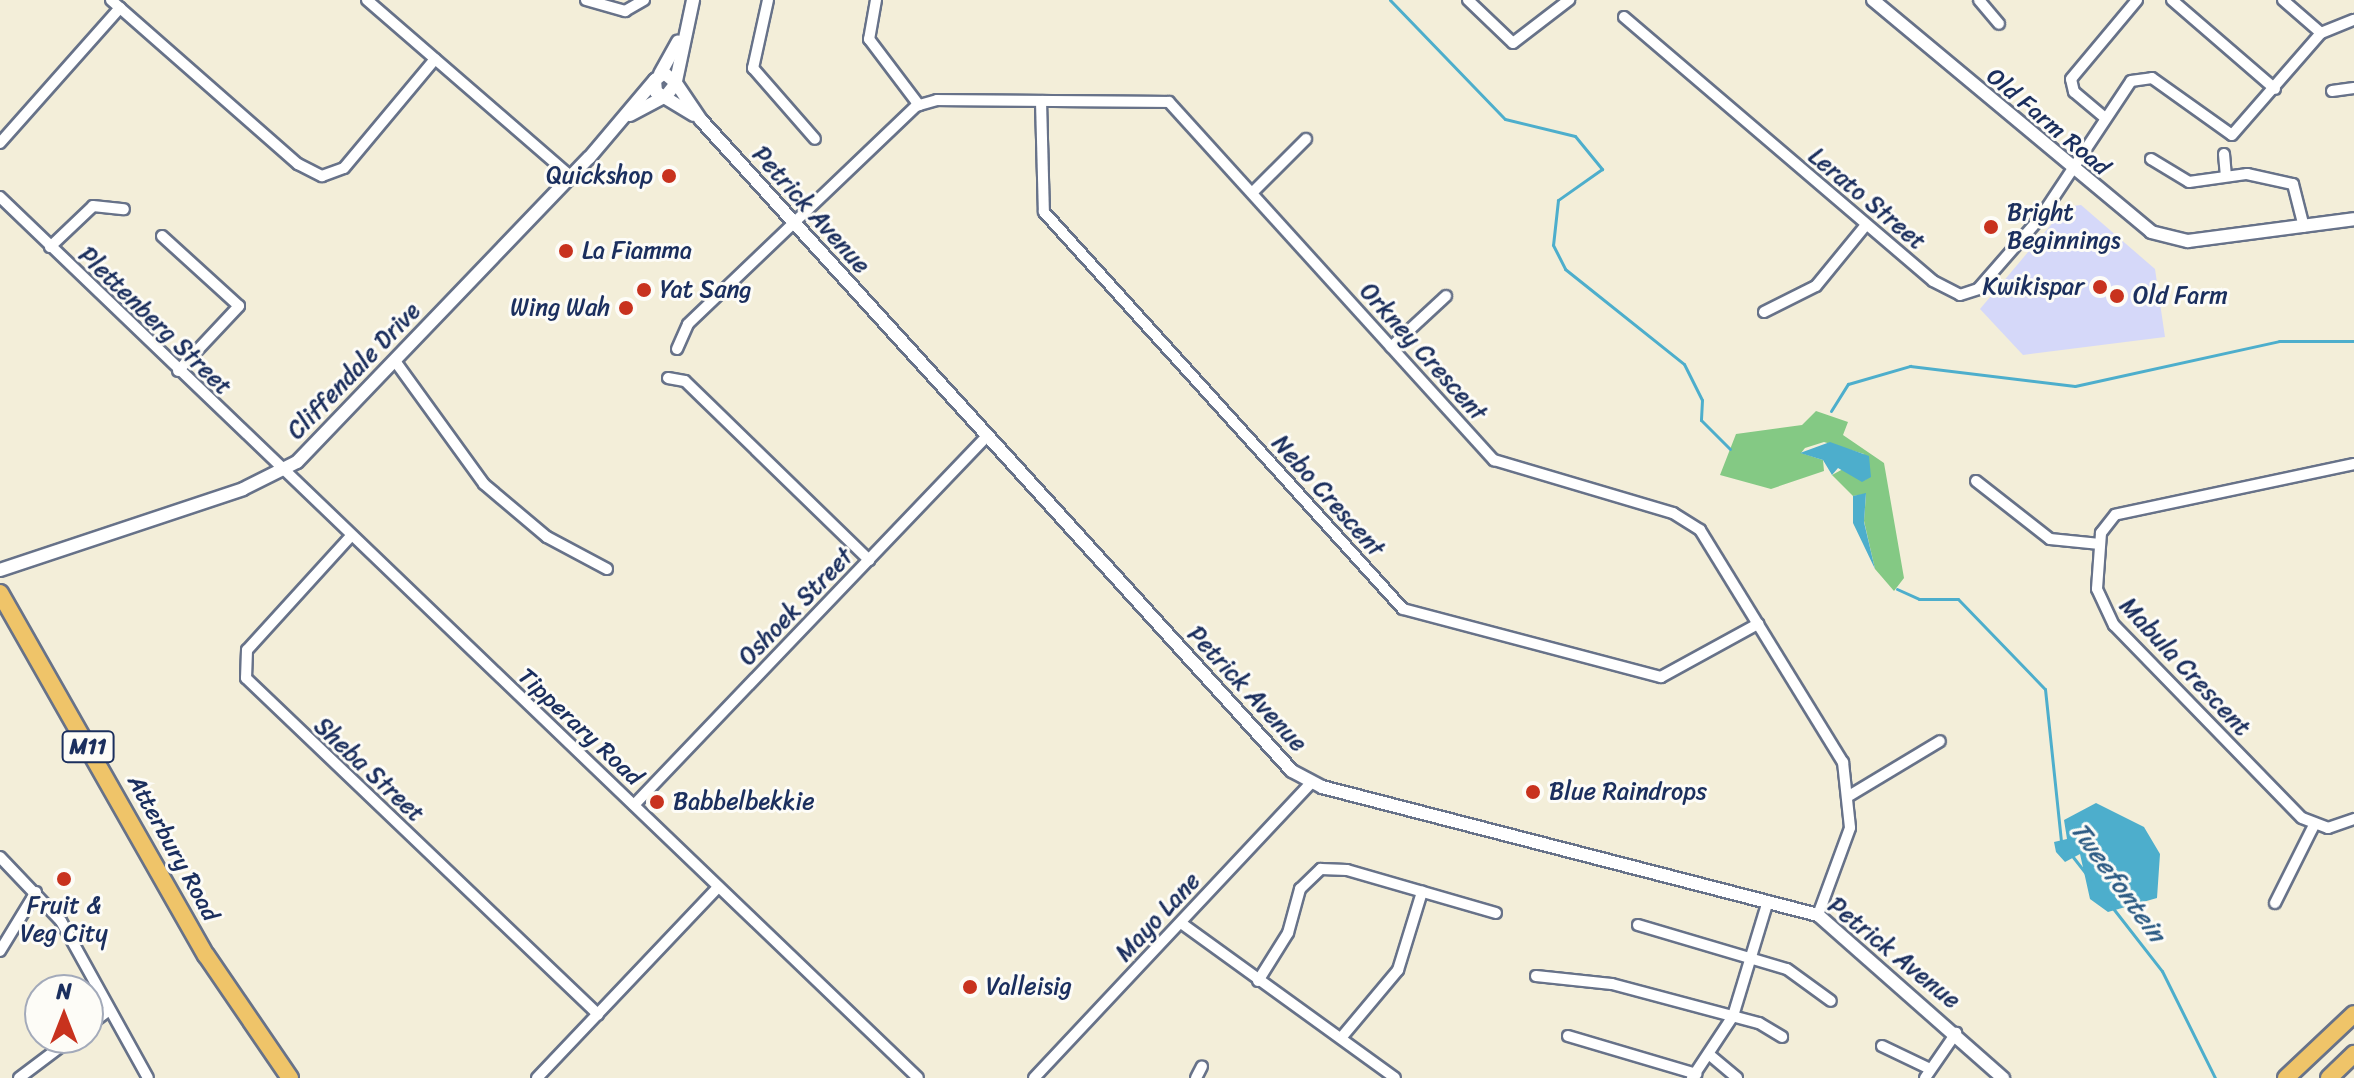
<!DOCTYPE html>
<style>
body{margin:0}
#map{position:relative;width:2354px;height:1078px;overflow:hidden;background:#f3eed9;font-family:Sriracha,sans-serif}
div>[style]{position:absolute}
.built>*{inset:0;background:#d5d8f9}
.green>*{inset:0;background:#84c984}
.water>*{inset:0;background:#4daecc}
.stream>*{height:3px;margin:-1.5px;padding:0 1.5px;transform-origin:1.5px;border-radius:1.5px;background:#4daecc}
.roads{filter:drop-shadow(2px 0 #677289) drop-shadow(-2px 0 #677289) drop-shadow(0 2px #677289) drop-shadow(0 -2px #677289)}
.minor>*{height:10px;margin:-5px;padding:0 5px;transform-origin:5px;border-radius:5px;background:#fff}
.tertiary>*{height:12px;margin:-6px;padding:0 6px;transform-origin:6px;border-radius:6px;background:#fff}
.primary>*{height:16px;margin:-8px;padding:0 8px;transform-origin:8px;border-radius:8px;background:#efc469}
.dots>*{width:22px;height:22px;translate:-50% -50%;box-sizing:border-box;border:4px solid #fdfcf7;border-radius:50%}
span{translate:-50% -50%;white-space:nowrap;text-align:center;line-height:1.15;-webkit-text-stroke:6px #fdfcf7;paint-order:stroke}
.shield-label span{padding:2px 6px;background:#fdfcf7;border:2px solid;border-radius:6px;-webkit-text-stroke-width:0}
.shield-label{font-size:22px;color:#1b2f5e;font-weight:700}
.street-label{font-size:24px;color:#1b2f5e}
.poi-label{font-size:24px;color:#1b2f5e}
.right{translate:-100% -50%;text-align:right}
.left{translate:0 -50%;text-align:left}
.water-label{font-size:26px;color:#2c5b84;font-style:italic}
.north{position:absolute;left:24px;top:974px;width:80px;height:80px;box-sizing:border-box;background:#fdfcf7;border:2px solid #a3aaba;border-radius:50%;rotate:0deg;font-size:22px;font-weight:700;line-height:32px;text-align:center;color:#1b2f5e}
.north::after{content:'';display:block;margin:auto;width:28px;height:36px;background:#c8321e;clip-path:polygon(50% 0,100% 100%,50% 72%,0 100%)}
</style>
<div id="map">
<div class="built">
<i style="clip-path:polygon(2081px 205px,2155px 269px,2165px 337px,2023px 355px,1980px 309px,2066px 207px)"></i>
</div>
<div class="green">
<i style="clip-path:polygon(1816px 411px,1848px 422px,1843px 435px,1884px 463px,1904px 578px,1894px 591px,1875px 569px,1864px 521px,1866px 494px,1853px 496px,1832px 475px,1843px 469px,1866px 480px,1864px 454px,1824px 442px,1805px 448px,1801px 453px,1823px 460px,1824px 471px,1771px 489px,1720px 475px,1736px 434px,1802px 425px)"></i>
</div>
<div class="water">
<i style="clip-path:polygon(1830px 442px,1869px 456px,1871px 477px,1862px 482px,1838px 468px,1832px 475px,1823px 460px,1800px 453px)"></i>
<i style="clip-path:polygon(1866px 493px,1864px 522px,1875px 569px,1853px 523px,1853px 496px)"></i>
<i style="clip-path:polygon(2096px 803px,2144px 827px,2160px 854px,2157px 898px,2108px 912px,2090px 899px,2080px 854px,2065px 862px,2056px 852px,2054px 842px,2067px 839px,2064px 820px)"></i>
</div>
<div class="stream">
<i style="left:1390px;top:0;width:165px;rotate:46deg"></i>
<i style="left:1505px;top:119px;width:72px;rotate:13.7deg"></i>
<i style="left:1575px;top:136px;width:43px;rotate:50.7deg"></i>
<i style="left:1602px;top:169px;width:54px;rotate:144.8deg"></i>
<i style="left:1558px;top:200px;width:45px;rotate:96.3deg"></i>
<i style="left:1553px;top:245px;width:27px;rotate:63deg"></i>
<i style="left:1565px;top:269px;width:152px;rotate:38.6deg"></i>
<i style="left:1684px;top:364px;width:40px;rotate:63.4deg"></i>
<i style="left:1702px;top:400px;width:20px;rotate:93deg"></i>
<i style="left:1701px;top:420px;width:41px;rotate:45deg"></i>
<i style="left:1831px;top:411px;width:32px;rotate:-58deg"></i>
<i style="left:1848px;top:384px;width:65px;rotate:-16.2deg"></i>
<i style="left:1910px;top:366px;width:166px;rotate:6.9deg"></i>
<i style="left:2075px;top:386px;width:209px;rotate:-12.4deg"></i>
<i style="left:2279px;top:341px;width:75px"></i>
<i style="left:1897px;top:589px;width:24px;rotate:24deg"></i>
<i style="left:1919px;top:599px;width:39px"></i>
<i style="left:1958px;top:599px;width:125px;rotate:46deg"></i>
<i style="left:2045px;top:689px;width:153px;rotate:84deg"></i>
<i style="left:2073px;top:857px;width:28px;rotate:52deg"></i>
<i style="left:2112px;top:907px;width:81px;rotate:52deg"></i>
<i style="left:2162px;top:971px;width:119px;rotate:63.6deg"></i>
</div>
<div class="roads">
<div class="minor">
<i style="left:111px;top:0;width:249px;rotate:41.3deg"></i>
<i style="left:298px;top:164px;width:27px;rotate:27deg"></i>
<i style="left:322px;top:176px;width:23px;rotate:-20deg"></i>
<i style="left:344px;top:168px;width:142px;rotate:-50.1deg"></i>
<i style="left:367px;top:0;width:270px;rotate:40.9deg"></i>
<i style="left:586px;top:0;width:41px;rotate:15.8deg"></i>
<i style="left:625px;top:11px;width:22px;rotate:-30deg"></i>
<i style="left:768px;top:0;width:70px;rotate:102.4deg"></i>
<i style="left:753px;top:68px;width:94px;rotate:48.9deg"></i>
<i style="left:876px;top:0;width:40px;rotate:100deg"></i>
<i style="left:869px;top:39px;width:83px;rotate:52.9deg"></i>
<i style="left:1468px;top:0;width:62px;rotate:43.7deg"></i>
<i style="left:1513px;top:43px;width:71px;rotate:-37.5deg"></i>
<i style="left:1979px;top:0;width:31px;rotate:50deg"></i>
<i style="left:2172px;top:0;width:136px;rotate:40.8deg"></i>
<i style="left:2283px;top:0;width:50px;rotate:41deg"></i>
<i style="left:1624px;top:17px;width:406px;rotate:40.5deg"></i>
<i style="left:1933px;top:281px;width:30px;rotate:27deg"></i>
<i style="left:1960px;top:295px;width:19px;rotate:-18deg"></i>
<i style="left:1978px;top:289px;width:94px;rotate:-48.9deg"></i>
<i style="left:2040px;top:218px;width:164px;rotate:-56.4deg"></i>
<i style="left:2131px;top:81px;width:21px;rotate:-8deg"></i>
<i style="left:2152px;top:78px;width:98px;rotate:35.5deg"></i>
<i style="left:2232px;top:135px;width:135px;rotate:-48.9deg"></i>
<i style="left:2321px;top:33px;width:35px;rotate:-22deg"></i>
<i style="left:2332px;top:91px;width:22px;rotate:-8deg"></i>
<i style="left:1041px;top:101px;width:111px;rotate:88.5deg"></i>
<i style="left:1044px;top:212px;width:535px;rotate:47.88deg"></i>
<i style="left:1403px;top:609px;width:267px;rotate:14.8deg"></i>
<i style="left:1661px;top:677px;width:111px;rotate:-28.7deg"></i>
<i style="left:2104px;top:117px;width:39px;rotate:-140deg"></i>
<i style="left:2074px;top:92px;width:13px;rotate:-103deg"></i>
<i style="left:2071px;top:79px;width:103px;rotate:-50.1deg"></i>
<i style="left:0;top:143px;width:181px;rotate:-48.4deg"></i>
<i style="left:2224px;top:154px;width:21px;rotate:85deg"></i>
<i style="left:2151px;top:159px;width:44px;rotate:31.2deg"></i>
<i style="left:2189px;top:182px;width:59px;rotate:-7.9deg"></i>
<i style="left:2247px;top:174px;width:47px;rotate:12.3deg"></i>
<i style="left:2293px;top:184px;width:44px;rotate:75.7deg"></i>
<i style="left:1253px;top:192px;width:75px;rotate:-45deg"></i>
<i style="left:0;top:197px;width:1272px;rotate:43.82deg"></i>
<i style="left:162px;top:236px;width:104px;rotate:42.3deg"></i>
<i style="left:239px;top:306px;width:89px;rotate:133.2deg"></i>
<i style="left:50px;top:247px;width:59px;rotate:-43.6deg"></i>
<i style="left:93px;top:206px;width:31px;rotate:6deg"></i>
<i style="left:1764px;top:312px;width:58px;rotate:-26.6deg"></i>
<i style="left:1816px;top:286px;width:79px;rotate:-50.7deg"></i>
<i style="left:1391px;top:347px;width:75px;rotate:-42.8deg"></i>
<i style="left:677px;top:349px;width:27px;rotate:-66deg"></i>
<i style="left:688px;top:324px;width:315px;rotate:-43.7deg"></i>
<i style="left:916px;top:106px;width:22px;rotate:-16deg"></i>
<i style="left:937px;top:100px;width:232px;rotate:0.5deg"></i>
<i style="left:1169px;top:102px;width:484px;rotate:47.8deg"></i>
<i style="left:1494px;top:460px;width:187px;rotate:16.5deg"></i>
<i style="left:1673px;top:513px;width:32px;rotate:32deg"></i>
<i style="left:1700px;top:530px;width:273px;rotate:58.4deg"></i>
<i style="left:1843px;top:762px;width:66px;rotate:83.9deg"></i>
<i style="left:1850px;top:828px;width:93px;rotate:110.2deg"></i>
<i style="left:395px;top:361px;width:152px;rotate:54.1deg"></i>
<i style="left:484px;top:484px;width:82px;rotate:40.1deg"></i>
<i style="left:547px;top:537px;width:68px;rotate:28.1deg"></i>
<i style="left:668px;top:378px;width:17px;rotate:10deg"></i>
<i style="left:685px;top:381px;width:257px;rotate:44.2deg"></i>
<i style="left:2354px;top:464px;width:244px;rotate:168deg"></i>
<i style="left:2115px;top:515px;width:23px;rotate:128deg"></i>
<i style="left:2101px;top:533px;width:56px;rotate:94.1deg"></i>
<i style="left:2097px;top:589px;width:40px;rotate:65deg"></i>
<i style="left:2114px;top:625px;width:269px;rotate:45.8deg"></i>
<i style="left:2302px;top:818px;width:28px;rotate:21deg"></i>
<i style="left:2328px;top:828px;width:28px;rotate:-19deg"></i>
<i style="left:1976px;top:481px;width:94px;rotate:38.1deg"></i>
<i style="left:2050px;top:539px;width:50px;rotate:5.7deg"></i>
<i style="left:350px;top:537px;width:153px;rotate:132.3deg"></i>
<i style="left:247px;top:650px;width:28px;rotate:92deg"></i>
<i style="left:246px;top:678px;width:487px;rotate:43.7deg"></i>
<i style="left:1849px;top:796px;width:106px;rotate:-31.1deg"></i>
<i style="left:634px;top:805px;width:509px;rotate:-46.27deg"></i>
<i style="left:0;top:857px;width:88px;rotate:46.4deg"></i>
<i style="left:61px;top:921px;width:179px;rotate:61deg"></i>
<i style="left:2275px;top:903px;width:87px;rotate:-63.4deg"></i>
<i style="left:1181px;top:923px;width:264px;rotate:35.9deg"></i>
<i style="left:1638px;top:925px;width:155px;rotate:16.5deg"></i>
<i style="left:1787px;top:969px;width:54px;rotate:36deg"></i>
<i style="left:0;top:951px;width:69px;rotate:-58.6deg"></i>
<i style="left:1536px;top:976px;width:76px;rotate:6deg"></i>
<i style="left:1612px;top:984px;width:152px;rotate:14.9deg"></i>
<i style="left:1759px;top:1023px;width:27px;rotate:31deg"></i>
<i style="left:1258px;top:981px;width:57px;rotate:-58deg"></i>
<i style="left:1288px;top:933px;width:46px;rotate:-74.7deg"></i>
<i style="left:1300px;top:889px;width:29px;rotate:-44deg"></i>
<i style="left:1321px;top:869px;width:26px;rotate:2deg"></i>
<i style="left:1347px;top:870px;width:155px;rotate:16.1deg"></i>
<i style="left:88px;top:1026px;width:25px;rotate:-37deg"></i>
<i style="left:1568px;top:1036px;width:134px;rotate:16.5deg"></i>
<i style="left:1341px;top:1038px;width:89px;rotate:-50deg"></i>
<i style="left:1398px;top:970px;width:82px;rotate:-72.9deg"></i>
<i style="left:1882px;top:1046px;width:51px;rotate:25.6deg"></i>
<i style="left:1711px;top:1056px;width:34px;rotate:40deg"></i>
<i style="left:19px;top:1078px;width:66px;rotate:-37deg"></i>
<i style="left:537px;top:1078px;width:263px;rotate:-46.5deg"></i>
<i style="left:1034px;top:1078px;width:405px;rotate:-46.8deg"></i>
<i style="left:1196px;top:1078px;width:13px;rotate:-63deg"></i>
<i style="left:1692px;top:1078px;width:74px;rotate:-56.5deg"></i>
<i style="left:1733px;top:1016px;width:120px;rotate:-73.1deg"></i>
<i style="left:1925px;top:1078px;width:55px;rotate:-55.4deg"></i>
</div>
<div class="tertiary">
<i style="left:1873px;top:0;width:362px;rotate:39.8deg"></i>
<i style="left:2151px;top:232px;width:38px;rotate:14deg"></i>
<i style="left:2188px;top:241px;width:167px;rotate:-7.5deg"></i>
<i style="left:660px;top:74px;width:37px;rotate:-61deg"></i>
<i style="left:676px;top:81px;width:83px;rotate:-78.1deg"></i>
<i style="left:676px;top:83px;width:45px;rotate:56deg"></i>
<i style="left:701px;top:120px;width:879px;rotate:47.77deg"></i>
<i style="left:1292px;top:771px;width:34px;rotate:28deg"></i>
<i style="left:1322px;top:787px;width:512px;rotate:14.47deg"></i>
<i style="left:1818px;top:915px;width:247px;rotate:41.4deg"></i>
<i style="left:666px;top:96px;width:16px;rotate:-52deg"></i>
<i style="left:676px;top:83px;width:16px;rotate:-140deg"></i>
<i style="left:664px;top:73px;width:11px;rotate:142deg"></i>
<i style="left:655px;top:80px;width:12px;rotate:85deg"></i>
<i style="left:656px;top:92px;width:44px;rotate:31.2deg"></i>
<i style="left:630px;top:115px;width:40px;rotate:-28deg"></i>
<i style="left:0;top:570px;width:256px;rotate:-18.4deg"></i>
<i style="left:243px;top:489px;width:60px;rotate:-26.6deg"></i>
<i style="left:297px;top:462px;width:422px;rotate:-46.2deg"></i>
<i style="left:589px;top:158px;width:102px;rotate:-49.8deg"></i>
</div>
<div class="primary">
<i style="left:0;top:593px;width:417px;rotate:60.4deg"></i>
<i style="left:206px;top:955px;width:149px;rotate:55.7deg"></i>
<i style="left:2286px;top:1078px;width:93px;rotate:-43.3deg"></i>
<i style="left:2329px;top:1078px;width:35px;rotate:-44deg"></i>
</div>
</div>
<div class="dots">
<i style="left:669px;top:176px;background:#c8321e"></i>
<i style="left:1991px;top:227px;background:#c8321e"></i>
<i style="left:566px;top:251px;background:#c8321e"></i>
<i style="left:2100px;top:287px;background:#c8321e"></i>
<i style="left:644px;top:290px;background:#c8321e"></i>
<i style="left:2117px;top:296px;background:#c8321e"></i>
<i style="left:626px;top:308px;background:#c8321e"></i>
<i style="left:1533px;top:792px;background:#c8321e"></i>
<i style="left:657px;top:802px;background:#c8321e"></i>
<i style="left:64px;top:879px;background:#c8321e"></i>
<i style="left:970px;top:987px;background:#c8321e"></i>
</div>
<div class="shield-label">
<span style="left:88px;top:747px">M11</span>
</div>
<div class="street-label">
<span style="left:2048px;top:122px;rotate:40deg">Old Farm Road</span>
<span style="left:1867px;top:199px;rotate:40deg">Lerato Street</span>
<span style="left:811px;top:210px;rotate:48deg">Petrick Avenue</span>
<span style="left:155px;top:321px;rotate:44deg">Plettenberg Street</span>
<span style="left:1423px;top:352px;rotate:48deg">Orkney Crescent</span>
<span style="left:354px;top:371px;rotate:-46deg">Cliffendale Drive</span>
<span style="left:1328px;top:496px;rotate:48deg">Nebo Crescent</span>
<span style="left:796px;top:607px;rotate:-46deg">Oshoek Street</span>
<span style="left:2185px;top:667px;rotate:47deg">Mabula Crescent</span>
<span style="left:1247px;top:689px;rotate:47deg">Petrick Avenue</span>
<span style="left:580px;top:727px;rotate:43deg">Tipperary Road</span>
<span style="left:369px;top:770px;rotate:43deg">Sheba Street</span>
<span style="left:173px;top:848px;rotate:61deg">Atterbury Road</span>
<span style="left:1158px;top:917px;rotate:-47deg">Mayo Lane</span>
<span style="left:1894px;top:953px;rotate:39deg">Petrick Avenue</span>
</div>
<div class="poi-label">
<span class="right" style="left:653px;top:176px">Quickshop</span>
<span class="left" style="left:2007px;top:227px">Bright<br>Beginnings</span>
<span class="left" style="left:582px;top:251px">La Fiamma</span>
<span class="right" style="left:2084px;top:287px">Kwikispar</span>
<span class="left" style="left:660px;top:290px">Yat Sang</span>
<span class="left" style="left:2133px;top:296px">Old Farm</span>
<span class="right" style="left:610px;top:308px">Wing Wah</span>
<span class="left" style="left:1549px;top:792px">Blue Raindrops</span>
<span class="left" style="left:673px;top:802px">Babbelbekkie</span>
<span style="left:64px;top:920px">Fruit &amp;<br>Veg City</span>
<span class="left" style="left:986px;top:987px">Valleisig</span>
</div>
<div class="water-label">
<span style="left:2118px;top:882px;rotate:54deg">Tweefontein</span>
</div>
<div class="north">N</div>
</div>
